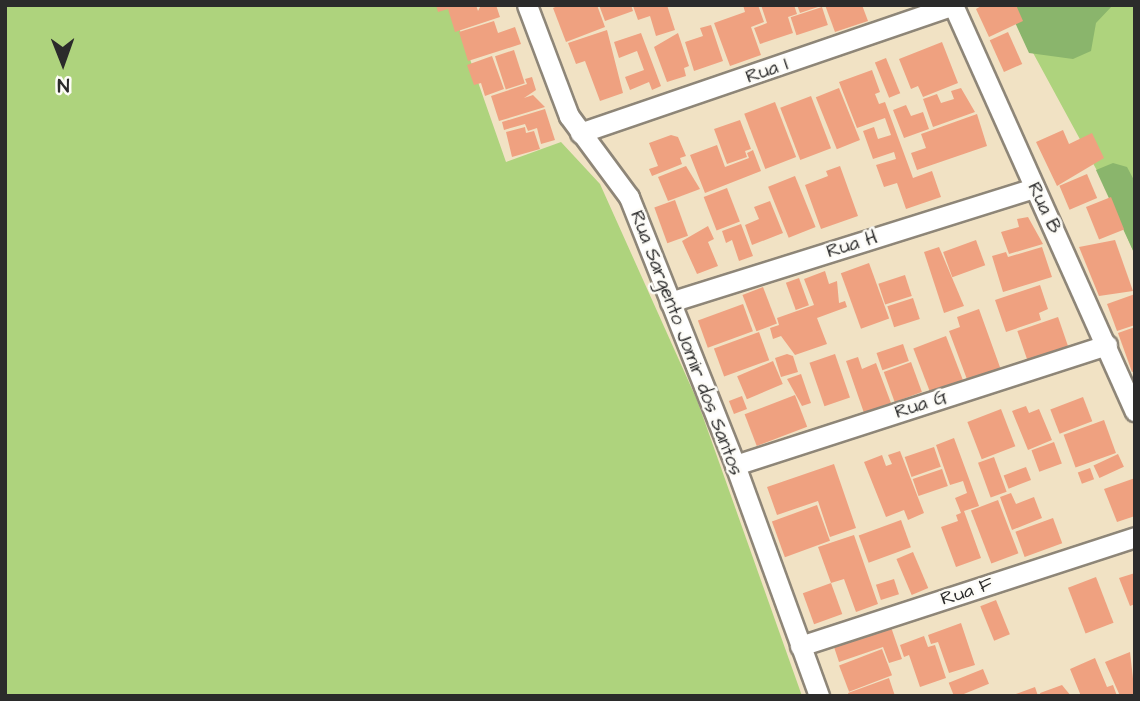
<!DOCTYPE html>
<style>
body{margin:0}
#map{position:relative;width:1140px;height:701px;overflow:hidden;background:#f1e2c4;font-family:"Architects Daughter",sans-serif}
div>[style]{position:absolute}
.green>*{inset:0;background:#aed37d}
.forest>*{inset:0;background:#8ab56c}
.building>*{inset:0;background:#efa180;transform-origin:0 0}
.roads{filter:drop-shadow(2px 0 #8e8678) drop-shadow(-2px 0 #8e8678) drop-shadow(0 2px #8e8678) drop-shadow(0 -2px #8e8678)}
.street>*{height:19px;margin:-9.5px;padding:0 9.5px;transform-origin:9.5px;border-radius:9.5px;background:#fff}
span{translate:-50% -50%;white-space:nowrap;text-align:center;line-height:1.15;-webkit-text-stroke:5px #fdfcf7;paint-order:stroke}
.street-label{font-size:19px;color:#2b2b2b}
.frame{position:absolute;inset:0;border:7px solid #2b2b2b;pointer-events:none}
.north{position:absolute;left:28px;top:28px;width:70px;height:70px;-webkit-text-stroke:5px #fdfcf7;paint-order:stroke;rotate:179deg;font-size:19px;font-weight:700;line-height:28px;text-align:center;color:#2b2b2b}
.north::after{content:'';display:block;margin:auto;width:24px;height:32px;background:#2b2b2b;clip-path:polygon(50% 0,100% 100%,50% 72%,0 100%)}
</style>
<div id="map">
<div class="green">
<i style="clip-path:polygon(5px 5px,451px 5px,506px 162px,561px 142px,600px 184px,697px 400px,802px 696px,5px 696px)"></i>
<i style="clip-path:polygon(1007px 5px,1135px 5px,1135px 255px,1101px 178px)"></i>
</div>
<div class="forest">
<i style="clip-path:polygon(1007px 5px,1113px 5px,1096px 23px,1091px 51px,1073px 59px,1029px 53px)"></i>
<i style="clip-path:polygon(1113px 163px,1127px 167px,1135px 182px,1135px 255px,1096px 170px)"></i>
</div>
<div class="building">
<i style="clip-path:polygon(436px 5px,476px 5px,478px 11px,481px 5px,496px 5px,500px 17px,455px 32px,448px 9px,438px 12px)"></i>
<i style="clip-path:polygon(560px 5px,597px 5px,605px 27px,566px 42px,553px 8px)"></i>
<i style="clip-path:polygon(599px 5px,631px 5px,633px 11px,605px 21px)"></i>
<i style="clip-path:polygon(667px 5px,675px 30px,656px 36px,650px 16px,638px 20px,633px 6px)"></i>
<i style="clip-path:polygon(743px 5px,758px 5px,764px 22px,751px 27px,761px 55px,730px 66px,714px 23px,745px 12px)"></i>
<i style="clip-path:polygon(761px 5px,794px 5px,797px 14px,788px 17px,793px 33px,760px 44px,754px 28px,767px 23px)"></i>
<i style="clip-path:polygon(797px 5px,821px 5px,821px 6px,800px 13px)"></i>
<i style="clip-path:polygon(825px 5px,862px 5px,868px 21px,835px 32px)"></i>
<i style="clip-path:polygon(983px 5px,1016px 5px,1023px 21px,989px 37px,976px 9px)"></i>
<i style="left:822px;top:7px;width:19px;height:33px;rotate:72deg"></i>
<i style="clip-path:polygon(494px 21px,498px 33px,515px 27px,521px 44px,468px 61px,459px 32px)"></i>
<i style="clip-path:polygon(711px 25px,723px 61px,694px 71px,685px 42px,703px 36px,700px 28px)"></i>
<i style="clip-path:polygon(607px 30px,623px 93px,600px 101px,585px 61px,576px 64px,568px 43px)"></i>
<i style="left:1008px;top:32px;width:35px;height:20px;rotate:66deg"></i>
<i style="clip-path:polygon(641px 33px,661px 86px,652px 90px,649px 82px,630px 90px,625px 77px,644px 70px,637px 51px,619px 58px,614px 42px)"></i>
<i style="clip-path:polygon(678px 33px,689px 66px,684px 68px,686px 76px,667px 82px,654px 47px)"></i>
<i style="clip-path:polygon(942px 42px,958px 83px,923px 97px,918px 86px,911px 89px,899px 59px)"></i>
<i style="left:514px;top:50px;width:35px;height:20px;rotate:72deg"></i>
<i style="clip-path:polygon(492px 56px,504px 89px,485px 96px,481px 83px,474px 85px,467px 65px)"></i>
<i style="left:886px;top:58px;width:38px;height:12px;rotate:68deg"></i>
<i style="clip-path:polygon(872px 70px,880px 92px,875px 94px,879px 104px,885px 102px,913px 178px,932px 171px,941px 197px,906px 209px,897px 183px,884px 187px,876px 165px,896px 159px,894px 152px,873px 159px,863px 131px,874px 127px,878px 139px,891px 135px,885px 118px,857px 128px,839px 82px)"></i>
<i style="clip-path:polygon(532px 77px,536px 90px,524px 98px,533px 95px,545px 107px,499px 121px,491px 96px,527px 84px,525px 79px)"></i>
<i style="left:839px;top:88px;width:56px;height:25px;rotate:68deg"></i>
<i style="clip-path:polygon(961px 88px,975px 112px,933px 127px,923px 99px,937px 94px,941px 103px,954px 99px,951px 91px)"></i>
<i style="left:811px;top:96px;width:56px;height:33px;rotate:69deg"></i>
<i style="left:775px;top:102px;width:59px;height:33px;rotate:69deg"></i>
<i style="clip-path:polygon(906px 105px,911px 116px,923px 112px,929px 129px,904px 138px,893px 110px)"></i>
<i style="clip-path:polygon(545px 109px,555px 140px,541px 144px,537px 128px,528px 131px,525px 124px,504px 130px,502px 122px)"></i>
<i style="clip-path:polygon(977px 114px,987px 146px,917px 170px,911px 153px,926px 148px,921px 134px)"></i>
<i style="clip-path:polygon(740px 120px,751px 149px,745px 151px,747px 157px,727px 164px,714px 129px)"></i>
<i style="clip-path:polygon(525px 127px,526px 133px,534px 131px,540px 149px,512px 157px,506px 132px)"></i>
<i style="clip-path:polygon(1063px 130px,1069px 144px,1092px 133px,1104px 158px,1057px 186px,1036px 142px)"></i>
<i style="clip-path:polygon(671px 135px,678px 137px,686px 156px,680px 158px,682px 164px,652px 176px,649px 169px,658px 166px,649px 143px)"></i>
<i style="clip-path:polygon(717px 145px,725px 167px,749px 158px,747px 153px,753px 150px,761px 171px,705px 193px,690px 155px)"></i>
<i style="clip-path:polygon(686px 166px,700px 189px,668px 201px,658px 177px)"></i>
<i style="clip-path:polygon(840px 166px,858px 216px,821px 229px,805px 185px,828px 176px,826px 171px)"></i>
<i style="left:1087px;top:174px;width:26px;height:30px;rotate:67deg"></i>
<i style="left:795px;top:176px;width:55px;height:29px;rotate:68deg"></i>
<i style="left:727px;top:188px;width:36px;height:25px;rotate:69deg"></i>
<i style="left:1111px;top:197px;width:35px;height:27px;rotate:68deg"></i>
<i style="left:675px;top:200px;width:38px;height:22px;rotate:70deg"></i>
<i style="clip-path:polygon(770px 201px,783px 233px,752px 245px,745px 225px,759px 219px,754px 207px)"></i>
<i style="clip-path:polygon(1028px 217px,1043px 244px,1009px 254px,1001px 232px,1019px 227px,1017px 219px)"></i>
<i style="clip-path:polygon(741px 224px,753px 256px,739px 261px,732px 240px,726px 243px,722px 231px)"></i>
<i style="clip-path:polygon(708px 226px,714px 239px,708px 242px,718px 266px,697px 274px,682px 241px)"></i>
<i style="left:976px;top:240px;width:27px;height:35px;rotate:70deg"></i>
<i style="clip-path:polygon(1115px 240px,1133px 291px,1099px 296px,1079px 247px)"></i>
<i style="clip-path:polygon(939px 247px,964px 306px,944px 313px,924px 252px)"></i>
<i style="clip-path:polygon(1042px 247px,1052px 277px,1003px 292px,992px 256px,1006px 252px,1008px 257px)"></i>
<i style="left:869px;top:263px;width:59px;height:30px;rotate:70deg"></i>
<i style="clip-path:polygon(825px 271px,829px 284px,837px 281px,839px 303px,845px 301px,847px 307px,817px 318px,827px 344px,795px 355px,781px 336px,773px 339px,770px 328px,779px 325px,777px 318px,814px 305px,804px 279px)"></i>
<i style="left:905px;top:275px;width:22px;height:28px;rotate:72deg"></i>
<i style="left:799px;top:278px;width:29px;height:14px;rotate:70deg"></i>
<i style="clip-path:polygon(1040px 285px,1048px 309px,1039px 313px,1041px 320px,1006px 332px,995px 300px)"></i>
<i style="left:763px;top:287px;width:39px;height:22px;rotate:69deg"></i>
<i style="clip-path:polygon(1135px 294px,1135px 325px,1117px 331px,1107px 304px)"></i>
<i style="left:913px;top:298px;width:22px;height:27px;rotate:72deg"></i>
<i style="left:743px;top:304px;width:29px;height:48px;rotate:70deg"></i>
<i style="clip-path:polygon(979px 309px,1001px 370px,968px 382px,949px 331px,960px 327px,957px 317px)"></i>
<i style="left:1058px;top:317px;width:36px;height:43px;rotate:71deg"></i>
<i style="clip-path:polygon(1135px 327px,1135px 371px,1132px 372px,1118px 333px)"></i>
<i style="left:759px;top:332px;width:30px;height:48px;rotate:70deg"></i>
<i style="left:946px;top:336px;width:48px;height:35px;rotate:69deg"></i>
<i style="left:903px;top:344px;width:18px;height:28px;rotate:71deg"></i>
<i style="clip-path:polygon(787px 354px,793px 356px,798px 372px,781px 377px,775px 358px)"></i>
<i style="left:835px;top:354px;width:46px;height:27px;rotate:71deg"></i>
<i style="clip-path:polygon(858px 357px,862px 369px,876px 363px,891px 403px,864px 413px,846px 361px)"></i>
<i style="left:773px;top:361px;width:25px;height:39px;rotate:67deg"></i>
<i style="left:911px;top:362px;width:32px;height:29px;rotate:70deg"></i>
<i style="clip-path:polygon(801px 374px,811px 403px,802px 406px,787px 379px)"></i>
<i style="left:795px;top:395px;width:34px;height:54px;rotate:69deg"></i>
<i style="left:742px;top:396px;width:14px;height:14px;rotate:69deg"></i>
<i style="left:1083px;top:397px;width:26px;height:35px;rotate:69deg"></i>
<i style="clip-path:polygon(1026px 406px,1029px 413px,1039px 409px,1052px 440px,1028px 450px,1012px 411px)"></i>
<i style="left:1001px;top:409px;width:40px;height:36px;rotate:69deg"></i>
<i style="left:1104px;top:420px;width:35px;height:43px;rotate:70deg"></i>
<i style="clip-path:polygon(954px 438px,979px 506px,964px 511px,981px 558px,956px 567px,941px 527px,958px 521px,956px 515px,961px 513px,955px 498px,967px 493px,963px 481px,950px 485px,936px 445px)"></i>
<i style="left:1054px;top:442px;width:23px;height:24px;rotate:70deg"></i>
<i style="left:934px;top:447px;width:21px;height:31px;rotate:71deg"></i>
<i style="clip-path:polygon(900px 451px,924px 513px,908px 520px,904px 510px,886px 517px,864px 462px,882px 455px,886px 466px,892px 464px,888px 455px)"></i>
<i style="left:1118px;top:454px;width:14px;height:27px;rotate:65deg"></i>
<i style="left:994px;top:457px;width:37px;height:17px;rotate:70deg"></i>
<i style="clip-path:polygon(834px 464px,856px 528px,830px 537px,818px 501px,777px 515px,767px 487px)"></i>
<i style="left:1026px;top:467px;width:14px;height:24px;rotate:69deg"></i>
<i style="left:1090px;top:468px;width:12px;height:13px;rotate:70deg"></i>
<i style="left:942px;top:469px;width:18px;height:31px;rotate:71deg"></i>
<i style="clip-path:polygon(1135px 478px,1135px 516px,1117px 522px,1104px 489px)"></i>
<i style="clip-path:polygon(1011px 493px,1016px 504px,1034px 497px,1042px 518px,1012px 530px,1000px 497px)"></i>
<i style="left:998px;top:500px;width:57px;height:29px;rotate:69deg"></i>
<i style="left:817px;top:505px;width:38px;height:48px;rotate:70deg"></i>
<i style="left:1053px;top:518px;width:27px;height:40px;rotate:70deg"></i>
<i style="left:901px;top:520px;width:29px;height:45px;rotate:70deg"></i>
<i style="clip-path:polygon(854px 535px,878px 604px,856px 612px,844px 579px,831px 583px,818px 547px)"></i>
<i style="left:913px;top:552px;width:39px;height:18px;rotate:67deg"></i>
<i style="clip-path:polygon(1135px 573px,1135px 604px,1130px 606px,1119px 578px)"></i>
<i style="left:1096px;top:577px;width:49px;height:30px;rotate:69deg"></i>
<i style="left:894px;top:579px;width:16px;height:19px;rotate:72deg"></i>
<i style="left:831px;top:583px;width:33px;height:30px;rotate:70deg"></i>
<i style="left:996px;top:600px;width:37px;height:17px;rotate:68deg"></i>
<i style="clip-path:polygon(961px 623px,975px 665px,949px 673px,938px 642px,931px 644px,928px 635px)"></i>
<i style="clip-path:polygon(891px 627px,902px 659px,889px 663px,883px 647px,839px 662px,834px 647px)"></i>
<i style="clip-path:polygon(924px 636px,928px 647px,935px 645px,946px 678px,920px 687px,909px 655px,904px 657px,900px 645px)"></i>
<i style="left:882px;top:649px;width:28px;height:46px;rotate:69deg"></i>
<i style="clip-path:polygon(1130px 652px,1135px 696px,1120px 696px,1105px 662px)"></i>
<i style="clip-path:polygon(1095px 658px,1107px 687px,1113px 685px,1117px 696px,1081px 696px,1070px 669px)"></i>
<i style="left:983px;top:669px;width:16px;height:37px;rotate:68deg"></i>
<i style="clip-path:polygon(889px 678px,895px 696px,849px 696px,848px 693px)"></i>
<i style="clip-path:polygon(1062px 685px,1071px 696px,1041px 696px,1040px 693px)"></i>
<i style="clip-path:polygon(1035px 687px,1038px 696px,1013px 696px,1013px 695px)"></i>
</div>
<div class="roads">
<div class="street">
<i style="left:527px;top:5px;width:119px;rotate:69.3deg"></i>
<i style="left:569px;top:116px;width:101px;rotate:53.5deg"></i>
<i style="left:629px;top:197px;width:288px;rotate:68.4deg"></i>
<i style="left:735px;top:465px;width:246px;rotate:70deg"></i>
<i style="left:953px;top:5px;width:445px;rotate:65.9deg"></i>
<i style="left:580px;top:133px;width:394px;rotate:-18.9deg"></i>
<i style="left:670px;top:302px;width:381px;rotate:-17.4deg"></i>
<i style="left:735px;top:465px;width:391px;rotate:-17.9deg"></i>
<i style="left:800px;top:646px;width:352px;rotate:-18deg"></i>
</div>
</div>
<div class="street-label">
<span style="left:767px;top:71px;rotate:-19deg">Rua I</span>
<span style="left:1044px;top:208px;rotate:65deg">Rua B</span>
<span style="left:852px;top:245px;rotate:-17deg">Rua H</span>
<span style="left:686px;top:343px;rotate:69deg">Rua Sargento Jomir dos Santos</span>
<span style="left:921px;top:405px;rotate:-18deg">Rua G</span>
<span style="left:967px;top:592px;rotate:-18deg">Rua F</span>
</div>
<div class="frame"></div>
<div class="north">N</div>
</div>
